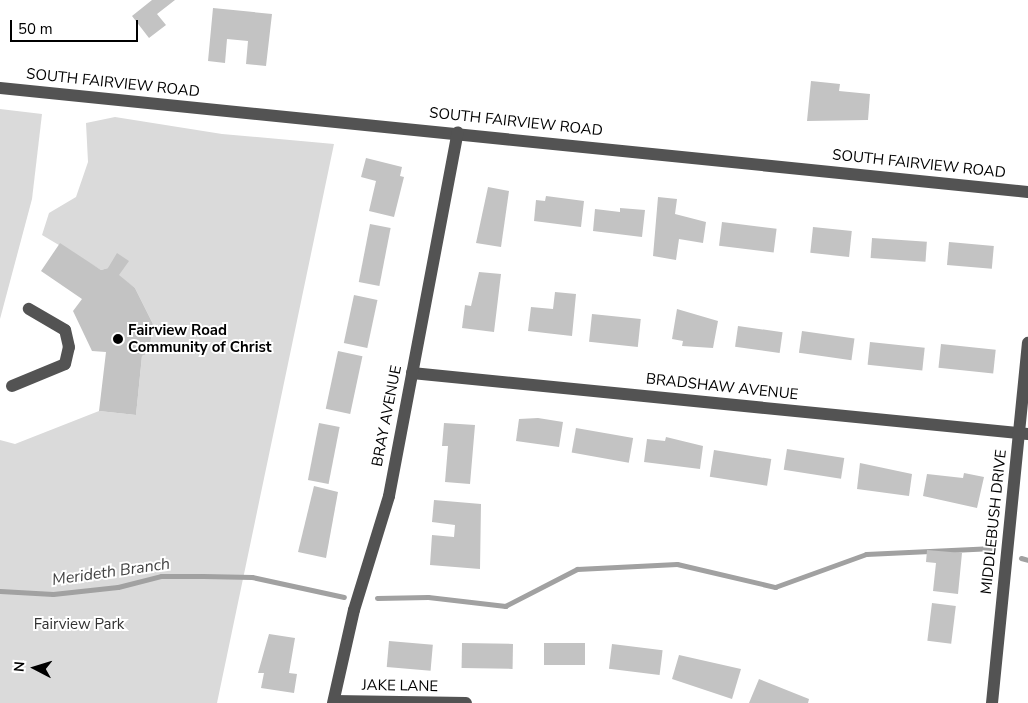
<!DOCTYPE html>
<style>
body{margin:0}
#map{position:relative;width:1028px;height:703px;overflow:hidden;background:#fff;font-family:"Nunito Sans",sans-serif}
div>[style]{position:absolute}
.green>*{inset:0;background:#dadada}
.stream>*{height:5px;margin:-2.5px;padding:0 2.5px;transform-origin:2.5px;border-radius:2.5px;background:#a1a1a1}
.building>*{inset:0;background:#c3c3c3;transform-origin:0 0}
.minor>*{height:12px;margin:-6px;padding:0 6px;transform-origin:6px;border-radius:6px;background:#535353}
.dots>*{width:14px;height:14px;translate:-50% -50%;box-sizing:border-box;border:2px solid #fff;border-radius:50%}
span{translate:-50% -50%;white-space:nowrap;text-align:center;line-height:1.15;-webkit-text-stroke:4px #fff;paint-order:stroke}
.street-label{font-size:15px;color:#000}
.poi-label{font-size:15px;color:#000;font-weight:700}
.left{translate:0 -50%;text-align:left}
.park-label{font-size:15px;color:#313131}
.water-label{font-size:16px;color:#424242;font-style:italic}
.north{position:absolute;left:10px;top:643px;width:50px;height:50px;-webkit-text-stroke:4px #fff;paint-order:stroke;rotate:275deg;font-size:14px;font-weight:700;line-height:20px;text-align:center;color:#000}
.north::after{content:'';display:block;margin:auto;width:18px;height:22px;background:#000;clip-path:polygon(50% 0,100% 100%,50% 72%,0 100%)}
.scale{position:absolute;left:10px;top:20px;width:128px;height:22px;box-sizing:border-box;border:2px solid #000;border-top:0;padding-left:6px;font-size:15px;line-height:18px;white-space:nowrap;color:#000;-webkit-text-stroke:4px #fff;paint-order:stroke}
</style>
<div id="map">
<div class="green">
<i style="clip-path:polygon(0 109px,42px 114px,32px 199px,0 319px)"></i>
<i style="clip-path:polygon(115px 117px,222px 134px,334px 144px,217px 703px,0 703px,0 440px,15px 444px,99px 411px,136px 415px,142px 356px,149px 353px,153px 324px,135px 288px,108px 268px,101px 270px,42px 235px,49px 213px,76px 197px,88px 162px,86px 123px)"></i>
</div>
<div class="stream">
<i style="left:1021px;top:558px;width:7px;rotate:16deg"></i>
<i style="left:0;top:591px;width:53px;rotate:3.2deg"></i>
<i style="left:53px;top:594px;width:65px;rotate:-6.1deg"></i>
<i style="left:118px;top:587px;width:44px;rotate:-14.3deg"></i>
<i style="left:161px;top:576px;width:42px"></i>
<i style="left:203px;top:576px;width:49px;rotate:1.2deg"></i>
<i style="left:252px;top:577px;width:94px;rotate:12.3deg"></i>
<i style="left:377px;top:598px;width:51px;rotate:-1.1deg"></i>
<i style="left:428px;top:597px;width:78px;rotate:6.7deg"></i>
<i style="left:505px;top:606px;width:81px;rotate:-27.2deg"></i>
<i style="left:577px;top:569px;width:100px;rotate:-2.9deg"></i>
<i style="left:677px;top:564px;width:101px;rotate:13.2deg"></i>
<i style="left:775px;top:587px;width:97px;rotate:-19.9deg"></i>
<i style="left:866px;top:554px;width:128px;rotate:-2.7deg"></i>
</div>
<div class="building">
<i style="clip-path:polygon(152px 0,175px 0,157px 14px,166px 25px,149px 38px,132px 16px)"></i>
<i style="clip-path:polygon(213px 8px,272px 14px,266px 66px,246px 64px,248px 41px,227px 39px,225px 63px,208px 61px)"></i>
<i style="clip-path:polygon(811px 81px,840px 84px,839px 91px,870px 94px,868px 120px,807px 121px)"></i>
<i style="clip-path:polygon(366px 158px,402px 167px,400px 176px,404px 177px,394px 217px,369px 211px,376px 181px,361px 177px)"></i>
<i style="clip-path:polygon(488px 187px,509px 191px,501px 247px,476px 243px)"></i>
<i style="clip-path:polygon(546px 196px,584px 201px,581px 227px,534px 221px,536px 200px,545px 201px)"></i>
<i style="clip-path:polygon(658px 197px,677px 199px,675px 214px,706px 222px,703px 243px,679px 239px,676px 260px,653px 256px)"></i>
<i style="clip-path:polygon(620px 208px,645px 210px,642px 237px,593px 231px,595px 209px,620px 212px)"></i>
<i style="left:722px;top:222px;width:55px;height:24px;rotate:7deg"></i>
<i style="left:370px;top:224px;width:21px;height:59px;rotate:11deg"></i>
<i style="left:813px;top:227px;width:39px;height:26px;rotate:6deg"></i>
<i style="left:872px;top:238px;width:55px;height:20px;rotate:4deg"></i>
<i style="left:949px;top:242px;width:45px;height:23px;rotate:5deg"></i>
<i style="clip-path:polygon(60px 243px,101px 270px,108px 268px,117px 253px,129px 261px,119px 275px,135px 288px,153px 324px,149px 353px,142px 356px,136px 415px,99px 411px,106px 352px,92px 351px,73px 311px,82px 299px,41px 271px)"></i>
<i style="clip-path:polygon(479px 272px,501px 274px,494px 332px,462px 328px,465px 305px,471px 306px)"></i>
<i style="clip-path:polygon(555px 292px,576px 294px,572px 336px,528px 331px,531px 307px,553px 309px)"></i>
<i style="left:354px;top:295px;width:24px;height:49px;rotate:12deg"></i>
<i style="clip-path:polygon(677px 309px,718px 321px,713px 348px,682px 346px,683px 341px,672px 339px)"></i>
<i style="left:592px;top:314px;width:49px;height:28px;rotate:6deg"></i>
<i style="left:738px;top:326px;width:45px;height:21px;rotate:8deg"></i>
<i style="left:802px;top:331px;width:53px;height:22px;rotate:8deg"></i>
<i style="left:870px;top:342px;width:55px;height:23px;rotate:6deg"></i>
<i style="left:941px;top:344px;width:55px;height:24px;rotate:6deg"></i>
<i style="left:338px;top:351px;width:25px;height:59px;rotate:12deg"></i>
<i style="clip-path:polygon(538px 418px,563px 422px,559px 447px,516px 441px,519px 419px)"></i>
<i style="left:319px;top:423px;width:21px;height:58px;rotate:11deg"></i>
<i style="clip-path:polygon(444px 423px,475px 425px,470px 484px,445px 482px,448px 446px,442px 446px)"></i>
<i style="left:576px;top:428px;width:58px;height:25px;rotate:10deg"></i>
<i style="clip-path:polygon(666px 437px,703px 446px,700px 469px,644px 462px,647px 439px,665px 441px)"></i>
<i style="left:787px;top:449px;width:58px;height:21px;rotate:9deg"></i>
<i style="left:714px;top:450px;width:58px;height:27px;rotate:9deg"></i>
<i style="clip-path:polygon(860px 463px,912px 474px,909px 496px,857px 489px)"></i>
<i style="clip-path:polygon(964px 473px,984px 477px,977px 508px,923px 496px,927px 474px,963px 478px)"></i>
<i style="clip-path:polygon(314px 486px,338px 492px,326px 558px,298px 552px)"></i>
<i style="clip-path:polygon(434px 500px,481px 504px,480px 569px,430px 565px,432px 535px,454px 537px,455px 525px,432px 522px)"></i>
<i style="clip-path:polygon(927px 550px,962px 553px,958px 594px,933px 591px,936px 563px,926px 562px)"></i>
<i style="left:932px;top:603px;width:24px;height:38px;rotate:7deg"></i>
<i style="clip-path:polygon(269px 634px,295px 638px,289px 673px,297px 674px,294px 693px,261px 688px,264px 673px,258px 673px)"></i>
<i style="left:389px;top:641px;width:44px;height:26px;rotate:5deg"></i>
<i style="left:462px;top:643px;width:51px;height:25px;rotate:1deg"></i>
<i style="left:585px;top:643px;width:22px;height:41px;rotate:90deg"></i>
<i style="left:612px;top:644px;width:51px;height:25px;rotate:7deg"></i>
<i style="clip-path:polygon(679px 655px,741px 669px,732px 699px,672px 679px)"></i>
<i style="clip-path:polygon(759px 679px,809px 699px,808px 703px,749px 703px)"></i>
</div>
<div class="minor">
<i style="left:0;top:88px;width:1033px;rotate:5.78deg"></i>
<i style="left:412px;top:373px;width:619px;rotate:5.66deg"></i>
<i style="left:12px;top:386px;width:57px;rotate:-22.5deg"></i>
<i style="left:65px;top:364px;width:17px;rotate:-77deg"></i>
<i style="left:69px;top:347px;width:17px;rotate:-103deg"></i>
<i style="left:65px;top:330px;width:42px;rotate:-149.7deg"></i>
<i style="left:334px;top:701px;width:132px;rotate:0.9deg"></i>
<i style="left:333px;top:703px;width:95px;rotate:-77.3deg"></i>
<i style="left:354px;top:610px;width:119px;rotate:-72.9deg"></i>
<i style="left:389px;top:496px;width:370px;rotate:-79.3deg"></i>
<i style="left:992px;top:703px;width:362px;rotate:-84.3deg"></i>
</div>
<div class="dots">
<i style="left:118px;top:339px;background:#000"></i>
</div>
<div class="street-label">
<span style="left:113px;top:83px;rotate:6deg">SOUTH FAIRVIEW ROAD</span>
<span style="left:516px;top:122px;rotate:6deg">SOUTH FAIRVIEW ROAD</span>
<span style="left:919px;top:164px;rotate:6deg">SOUTH FAIRVIEW ROAD</span>
<span style="left:722px;top:387px;rotate:6deg">BRADSHAW AVENUE</span>
<span style="left:387px;top:416px;rotate:-79deg">BRAY AVENUE</span>
<span style="left:994px;top:522px;rotate:-84deg">MIDDLEBUSH DRIVE</span>
<span style="left:400px;top:686px;rotate:1deg">JAKE LANE</span>
</div>
<div class="poi-label">
<span class="left" style="left:128px;top:339px">Fairview Road<br>Community of Christ</span>
</div>
<div class="park-label">
<span style="left:79px;top:625px">Fairview Park</span>
</div>
<div class="water-label">
<span style="left:111px;top:572px;rotate:-8deg">Merideth Branch</span>
</div>
<div class="north">N</div>
<div class="scale">50 m</div>
</div>
